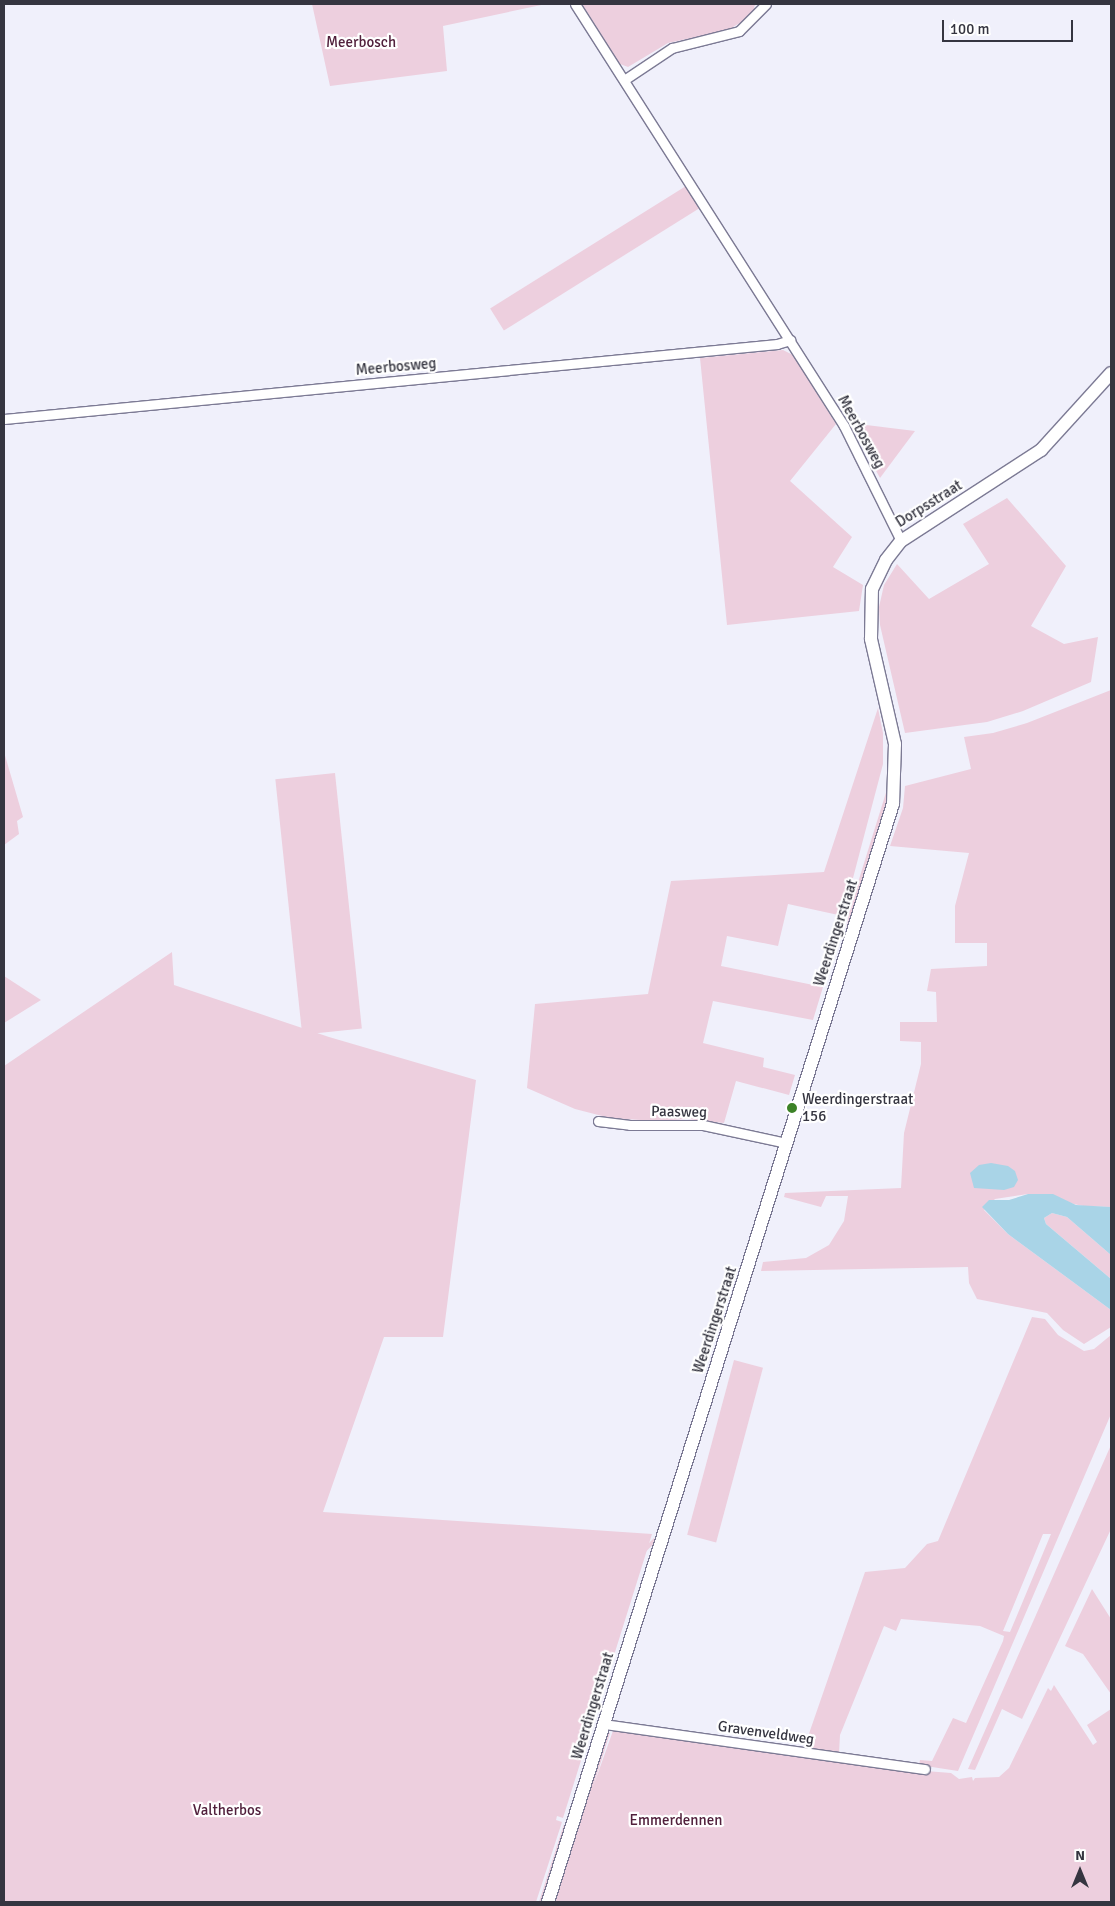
<!DOCTYPE html>
<style>
body{margin:0}
#map{position:relative;width:1115px;height:1906px;overflow:hidden;background:#f0f0fb;font-family:Signika,sans-serif}
div>[style]{position:absolute}
.green>*{inset:0;background:#edcfde;transform-origin:0 0}
.water>*{inset:0;background:#a9d4e7}
.roads{filter:drop-shadow(1px 0 #7c7a94) drop-shadow(-1px 0 #7c7a94) drop-shadow(0 1px #7c7a94) drop-shadow(0 -1px #7c7a94)}
.street>*{height:9px;margin:-4.5px;padding:0 4.5px;transform-origin:4.5px;border-radius:4.5px;background:#fff}
.secondary>*{height:12px;margin:-6px;padding:0 6px;transform-origin:6px;border-radius:6px;background:#fff}
.dots>*{width:14px;height:14px;translate:-50% -50%;box-sizing:border-box;border:2px solid #fff;border-radius:50%}
span{translate:-50% -50%;white-space:nowrap;text-align:center;line-height:1.15;-webkit-text-stroke:4.5px #fff;paint-order:stroke}
.park-label{font-size:15px;color:#51203c}
.street-label{font-size:15px;color:#353540}
.poi-label{font-size:15px;color:#353540}
.left{translate:0 -50%;text-align:left}
.frame{position:absolute;inset:0;border:5px solid #353540;pointer-events:none}
.north{position:absolute;left:1055px;top:1846px;width:50px;height:50px;-webkit-text-stroke:4px #fff;paint-order:stroke;rotate:0deg;font-size:14px;font-weight:700;line-height:20px;text-align:center;color:#353540}
.north::after{content:'';display:block;margin:auto;width:18px;height:22px;background:#353540;clip-path:polygon(50% 0,100% 100%,50% 72%,0 100%)}
.scale{position:absolute;left:942px;top:20px;width:131px;height:22px;box-sizing:border-box;border:2px solid #353540;border-top:0;padding-left:6px;font-size:15px;line-height:18px;white-space:nowrap;color:#353540;-webkit-text-stroke:4px #fff;paint-order:stroke}
</style>
<div id="map">
<div class="green">
<i style="clip-path:polygon(312px 4px,546px 4px,443px 26px,447px 71px,330px 86px)"></i>
<i style="clip-path:polygon(582px 4px,756px 4px,754px 7px,758px 12px,728px 30px,668px 43px,628px 67px,620px 64px)"></i>
<i style="left:686px;top:186px;width:26px;height:231px;rotate:58deg"></i>
<i style="clip-path:polygon(783px 350px,793px 355px,836px 424px,790px 481px,852px 537px,833px 567px,863px 585px,859px 611px,727px 625px,700px 358px)"></i>
<i style="clip-path:polygon(850px 423px,915px 431px,880px 478px)"></i>
<i style="clip-path:polygon(1007px 498px,1066px 566px,1031px 626px,1064px 644px,1098px 637px,1091px 682px,1023px 711px,987px 722px,905px 733px,880px 625px,879px 607px,884px 585px,897px 564px,929px 599px,989px 564px,963px 524px)"></i>
<i style="clip-path:polygon(1111px 690px,1111px 1207px,1083px 1206px,1028px 1194px,995px 1199px,984px 1210px,1008px 1234px,1111px 1310px,1111px 1327px,1084px 1344px,1063px 1330px,1047px 1313px,977px 1299px,969px 1283px,968px 1267px,761px 1271px,763px 1262px,806px 1258px,829px 1245px,844px 1221px,848px 1196px,826px 1196px,821px 1207px,784px 1197px,785px 1193px,901px 1188px,904px 1133px,921px 1064px,921px 1042px,900px 1041px,900px 1022px,937px 1022px,936px 992px,927px 991px,931px 969px,987px 966px,987px 943px,955px 943px,955px 906px,969px 853px,890px 846px,903px 808px,905px 786px,971px 769px,964px 737px,993px 733px,1027px 723px)"></i>
<i style="clip-path:polygon(878px 708px,883px 733px,883px 764px,843px 916px,788px 904px,778px 946px,727px 936px,721px 966px,823px 987px,813px 1020px,713px 1001px,703px 1043px,764px 1058px,763px 1067px,795px 1075px,789px 1095px,736px 1081px,724px 1123px,687px 1119px,656px 1121px,610px 1118px,575px 1109px,527px 1088px,535px 1004px,648px 994px,671px 881px,824px 872px)"></i>
<i style="clip-path:polygon(4px 752px,23px 817px,17px 821px,19px 834px,4px 845px)"></i>
<i style="left:335px;top:773px;width:257px;height:60px;rotate:84deg"></i>
<i style="clip-path:polygon(889px 783px,887px 805px,843px 947px,850px 908px)"></i>
<i style="clip-path:polygon(172px 952px,174px 985px,329px 1037px,476px 1080px,443px 1337px,384px 1337px,323px 1512px,652px 1534px,563px 1818px,557px 1816px,556px 1820px,562px 1822px,536px 1902px,4px 1902px,4px 1066px)"></i>
<i style="clip-path:polygon(4px 976px,41px 1000px,4px 1023px)"></i>
<i style="clip-path:polygon(1052px 1213px,1067px 1217px,1111px 1255px,1111px 1279px,1046px 1224px,1044px 1218px)"></i>
<i style="clip-path:polygon(evenodd,1032px 1317px,1045px 1319px,1058px 1335px,1084px 1351px,1094px 1349px,1111px 1335px,1111px 1414px,958px 1771px,919px 1765px,920px 1760px,932px 1761px,953px 1718px,966px 1723px,1003px 1641px,1004px 1636px,980px 1626px,901px 1619px,896px 1631px,884px 1626px,840px 1735px,839px 1753px,804px 1748px,865px 1572px,905px 1568px,927px 1544px,938px 1541px,1032px 1317px,1043px 1534px,1051px 1534px,1010px 1632px,1003px 1631px,1043px 1534px)"></i>
<i style="left:734px;top:1360px;width:30px;height:181px;rotate:15deg"></i>
<i style="clip-path:polygon(1111px 1445px,1111px 1529px,1022px 1719px,1002px 1709px,975px 1770px,968px 1769px)"></i>
<i style="left:654px;top:1538px;width:4px;height:292px;rotate:45deg"></i>
<i style="clip-path:polygon(1092px 1589px,1111px 1619px,1111px 1694px,1083px 1654px,1065px 1646px)"></i>
<i style="clip-path:polygon(1054px 1685px,1093px 1745px,1097px 1742px,1087px 1725px,1111px 1709px,1111px 1902px,553px 1902px,606px 1732px,610px 1733px,593px 1787px,614px 1728px,888px 1768px,951px 1773px,959px 1779px,972px 1777px,973px 1781px,975px 1778px,999px 1777px,1009px 1768px,1048px 1688px,1051px 1691px)"></i>
<i style="clip-path:polygon(564px 1824px,565px 1832px,543px 1902px,539px 1902px)"></i>
</div>
<div class="water">
<i style="clip-path:polygon(991px 1163px,1008px 1166px,1015px 1171px,1018px 1180px,1014px 1187px,1004px 1190px,974px 1188px,970px 1173px,979px 1165px)"></i>
<i style="clip-path:polygon(1028px 1194px,1053px 1194px,1076px 1205px,1111px 1207px,1111px 1255px,1067px 1217px,1052px 1213px,1044px 1218px,1046px 1224px,1111px 1279px,1111px 1310px,1008px 1234px,982px 1207px,989px 1200px,1009px 1200px)"></i>
</div>
<div class="roads">
<div class="street">
<i style="left:575px;top:4px;width:500px;rotate:57.48deg"></i>
<i style="left:844px;top:426px;width:128px;rotate:63.6deg"></i>
<i style="left:624px;top:80px;width:58px;rotate:-33.7deg"></i>
<i style="left:672px;top:48px;width:69px;rotate:-14.2deg"></i>
<i style="left:739px;top:31px;width:38px;rotate:-45deg"></i>
<i style="left:4px;top:419px;width:777px;rotate:-5.54deg"></i>
<i style="left:777px;top:344px;width:14px;rotate:-17deg"></i>
<i style="left:598px;top:1121px;width:32px;rotate:7deg"></i>
<i style="left:630px;top:1125px;width:73px"></i>
<i style="left:703px;top:1125px;width:86px;rotate:12.1deg"></i>
<i style="left:604px;top:1724px;width:324px;rotate:8deg"></i>
</div>
<div class="secondary">
<i style="left:548px;top:1902px;width:1151px;rotate:-72.56deg"></i>
<i style="left:893px;top:804px;width:60px;rotate:-88.1deg"></i>
<i style="left:895px;top:744px;width:108px;rotate:-102.9deg"></i>
<i style="left:871px;top:639px;width:50px;rotate:-88.9deg"></i>
<i style="left:872px;top:589px;width:32px;rotate:-64deg"></i>
<i style="left:886px;top:560px;width:24px;rotate:-52deg"></i>
<i style="left:901px;top:541px;width:167px;rotate:-33deg"></i>
<i style="left:1041px;top:450px;width:104px;rotate:-47.7deg"></i>
</div>
</div>
<div class="dots">
<i style="left:792px;top:1108px;background:#3c8227"></i>
</div>
<div class="park-label">
<span style="left:361px;top:43px">Meerbosch</span>
<span style="left:227px;top:1811px">Valtherbos</span>
<span style="left:676px;top:1821px">Emmerdennen</span>
</div>
<div class="street-label">
<span style="left:396px;top:367px;rotate:-5deg">Meerbosweg</span>
<span style="left:861px;top:432px;rotate:61deg">Meerbosweg</span>
<span style="left:929px;top:504px;rotate:-32deg">Dorpsstraat</span>
<span style="left:836px;top:933px;rotate:-72deg">Weerdingerstraat</span>
<span style="left:679px;top:1112px;rotate:1deg">Paasweg</span>
<span style="left:715px;top:1320px;rotate:-72deg">Weerdingerstraat</span>
<span style="left:593px;top:1706px;rotate:-73deg">Weerdingerstraat</span>
<span style="left:766px;top:1733px;rotate:8deg">Gravenveldweg</span>
</div>
<div class="poi-label">
<span class="left" style="left:802px;top:1108px">Weerdingerstraat<br>156</span>
</div>
<div class="frame"></div>
<div class="north">N</div>
<div class="scale">100 m</div>
</div>
